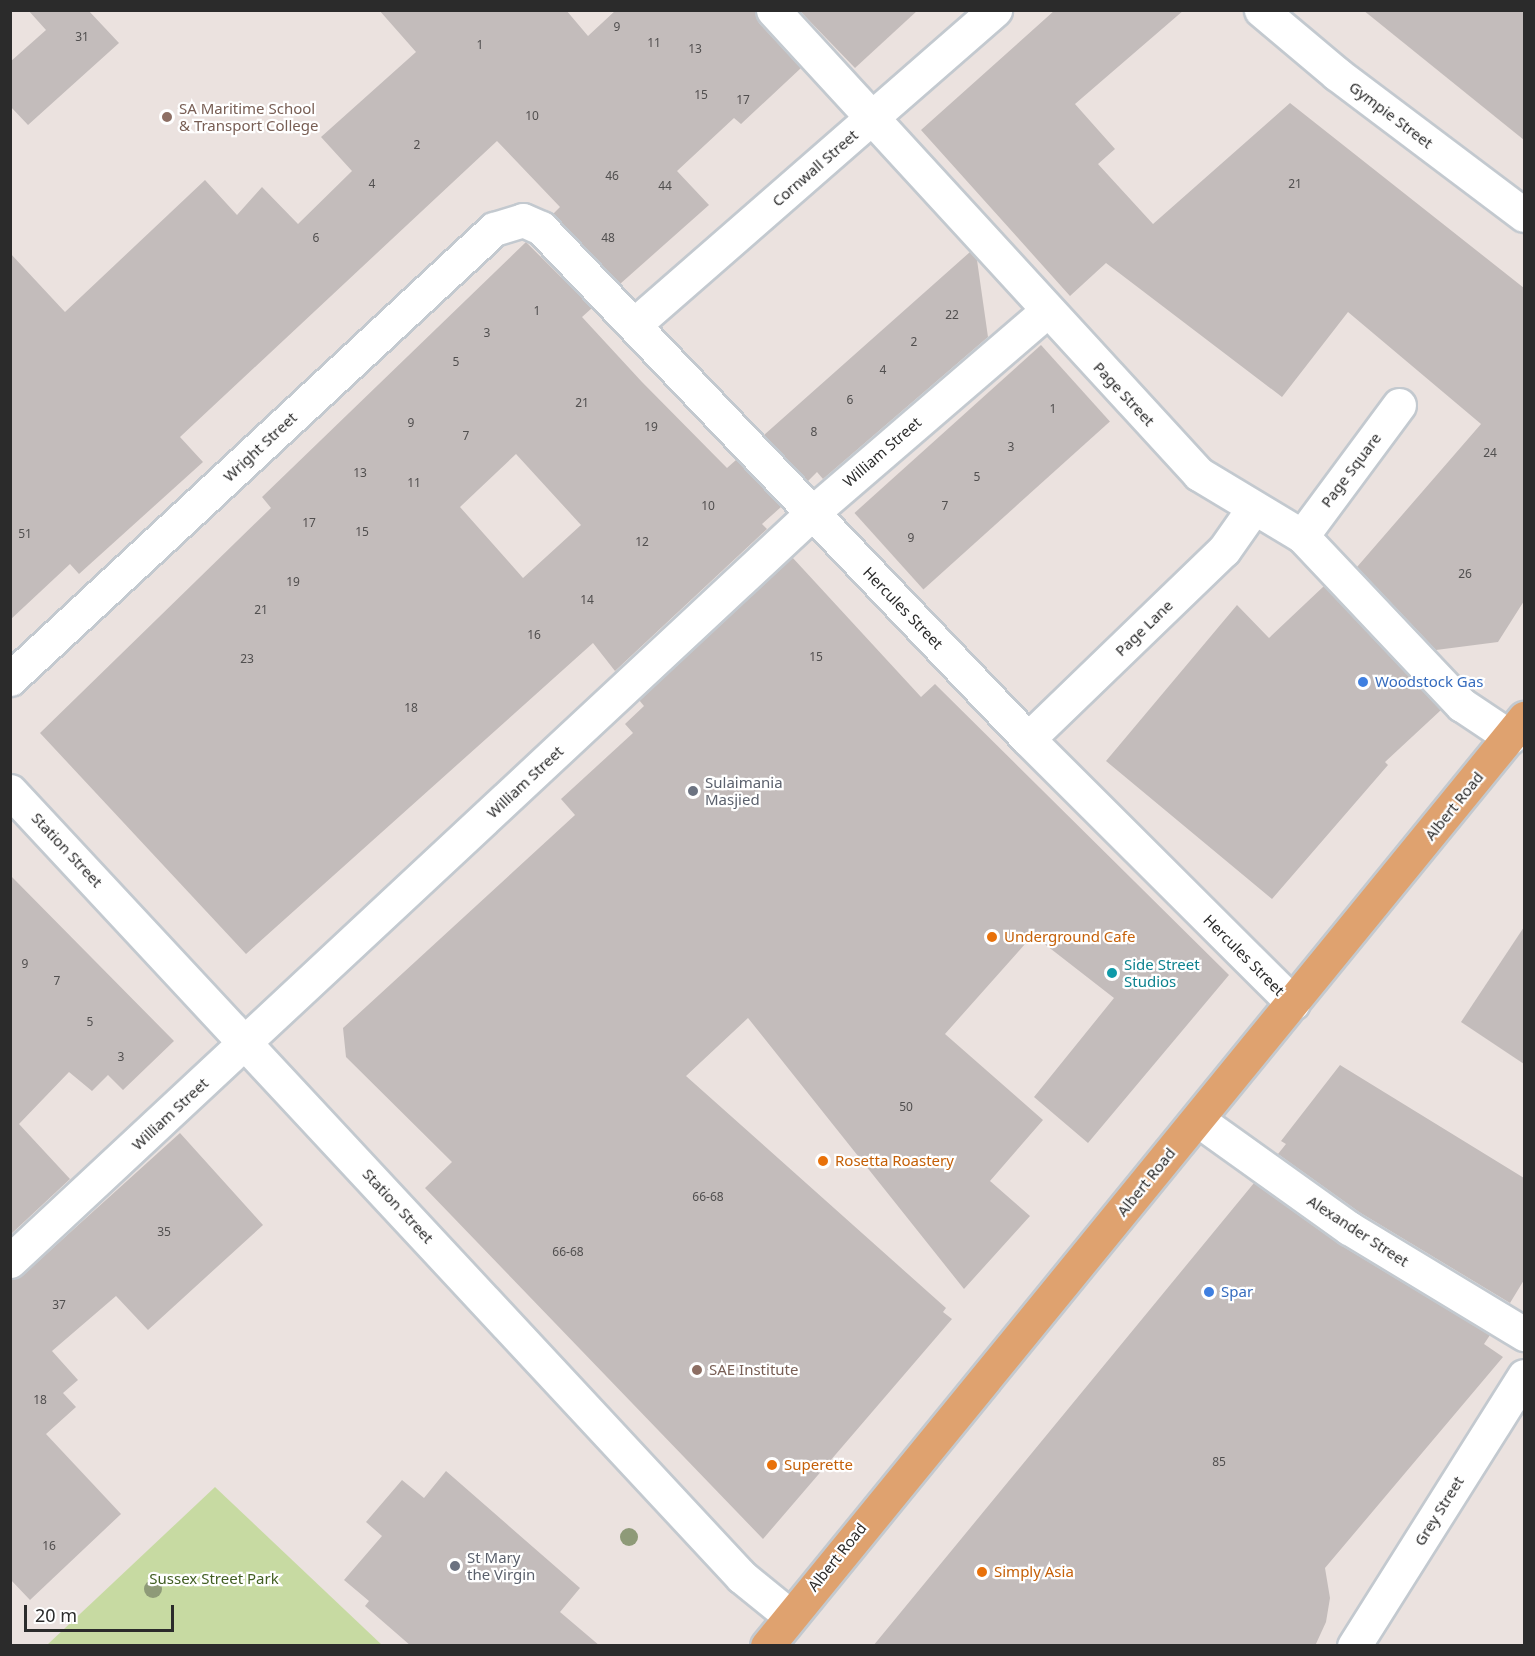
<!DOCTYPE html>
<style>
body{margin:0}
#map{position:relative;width:1535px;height:1656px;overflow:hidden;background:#ebe2df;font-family:"Noto Sans",sans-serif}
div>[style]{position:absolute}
.green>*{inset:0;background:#c7daa2}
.building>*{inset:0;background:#c3bcbb;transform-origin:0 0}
.roads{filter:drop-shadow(2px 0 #c3c9cf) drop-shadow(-2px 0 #c3c9cf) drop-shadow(0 2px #c3c9cf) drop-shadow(0 -2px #c3c9cf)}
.minor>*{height:33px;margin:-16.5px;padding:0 16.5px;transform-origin:16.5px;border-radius:16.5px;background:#fff}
.major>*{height:33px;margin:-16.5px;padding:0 16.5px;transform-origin:16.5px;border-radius:16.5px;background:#dfa26f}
.trees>*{width:18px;height:18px;margin:-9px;border-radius:50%;background:#8e9a78}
.dots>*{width:16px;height:16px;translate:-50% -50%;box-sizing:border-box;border:3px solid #fff;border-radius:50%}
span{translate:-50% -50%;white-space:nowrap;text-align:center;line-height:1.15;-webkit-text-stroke:4.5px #fff;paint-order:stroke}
.number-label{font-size:12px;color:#514f4f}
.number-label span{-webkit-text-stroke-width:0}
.education-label{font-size:15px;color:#785e54}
.left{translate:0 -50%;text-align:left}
.street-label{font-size:15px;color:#2b2b2b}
.shop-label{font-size:15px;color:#366cbe}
.worship-label{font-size:15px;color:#5b616d}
.food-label{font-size:15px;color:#c56008}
.culture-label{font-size:15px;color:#0d838f}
.park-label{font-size:15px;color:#425f23}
.frame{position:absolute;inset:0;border:12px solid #2b2b2b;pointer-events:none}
.scale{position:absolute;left:24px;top:1605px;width:150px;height:27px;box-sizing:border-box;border:3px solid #2b2b2b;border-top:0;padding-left:8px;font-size:18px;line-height:21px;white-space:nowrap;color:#2b2b2b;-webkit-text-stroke:4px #fff;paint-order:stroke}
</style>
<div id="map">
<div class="green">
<i style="clip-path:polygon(215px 1487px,382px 1645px,47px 1645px)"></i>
</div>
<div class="building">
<i style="clip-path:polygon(28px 10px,88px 10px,119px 43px,28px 125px,10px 106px,10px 62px,46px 30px)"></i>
<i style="clip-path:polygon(379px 10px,566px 10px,588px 36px,616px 10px,755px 10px,759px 23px,801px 68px,741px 124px,734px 118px,677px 171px,709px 205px,620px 284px,553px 214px,560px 207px,497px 141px,180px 437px,203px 462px,79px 574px,70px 564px,10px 620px,10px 253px,65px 312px,205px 180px,237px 215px,262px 187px,298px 224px,352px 171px,321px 137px,416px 52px)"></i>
<i style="clip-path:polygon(799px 10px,918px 10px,855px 68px)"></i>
<i style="clip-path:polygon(1055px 10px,1184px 10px,1075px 104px,1115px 149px,1098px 164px,1153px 224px,1290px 103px,1524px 288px,1524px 601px,1498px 642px,1436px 650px,1357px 567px,1481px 424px,1348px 312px,1282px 397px,1106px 263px,1070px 296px,921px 130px)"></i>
<i style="clip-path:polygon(1363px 10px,1524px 10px,1524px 140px)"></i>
<i style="clip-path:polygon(evenodd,526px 242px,592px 308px,582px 317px,642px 382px,727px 468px,736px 460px,781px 507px,762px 524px,767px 529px,615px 671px,593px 643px,246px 954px,40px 733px,271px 508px,262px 497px,526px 242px,516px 454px,581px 525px,523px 578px,460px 507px,516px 454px)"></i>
<i style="clip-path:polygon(970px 252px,977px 260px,988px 337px,823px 479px,817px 472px,808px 481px,764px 435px)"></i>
<i style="left:1041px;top:345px;width:103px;height:251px;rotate:48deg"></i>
<i style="clip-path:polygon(792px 557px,921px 697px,935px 684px,1229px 975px,1088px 1143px,1034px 1097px,1114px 998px,1033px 935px,945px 1034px,1043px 1120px,990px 1181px,1030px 1216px,964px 1289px,748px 1018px,686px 1076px,946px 1308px,943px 1312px,952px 1319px,763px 1539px,425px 1188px,452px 1162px,346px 1057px,343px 1028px,575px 815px,561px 799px,633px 733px,625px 724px,644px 706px,639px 700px)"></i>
<i style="clip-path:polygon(1324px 586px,1441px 710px,1385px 762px,1388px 765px,1272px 899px,1106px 761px,1237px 605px,1269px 638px)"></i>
<i style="clip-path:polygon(10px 875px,174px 1041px,123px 1090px,108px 1075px,92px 1091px,69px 1072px,19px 1124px,70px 1179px,10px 1235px)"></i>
<i style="clip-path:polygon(1524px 927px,1524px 1064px,1461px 1022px)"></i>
<i style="clip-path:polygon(1340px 1065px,1524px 1178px,1524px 1280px,1510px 1303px,1359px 1212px,1278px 1154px,1286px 1144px,1281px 1141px)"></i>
<i style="clip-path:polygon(180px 1133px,263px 1225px,148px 1330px,116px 1296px,52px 1351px,78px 1380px,63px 1393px,76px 1407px,46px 1434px,121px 1514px,30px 1600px,10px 1579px,10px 1279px,23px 1275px)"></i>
<i style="clip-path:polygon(1254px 1183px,1339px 1244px,1490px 1335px,1484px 1344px,1503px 1357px,1325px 1568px,1330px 1598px,1326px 1622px,1315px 1646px,873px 1646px)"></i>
<i style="clip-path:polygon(446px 1471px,580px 1588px,560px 1612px,600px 1646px,411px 1646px,365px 1606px,369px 1601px,344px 1580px,382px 1536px,366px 1522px,402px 1480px,424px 1498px)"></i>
</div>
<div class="roads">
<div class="minor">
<i style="left:773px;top:10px;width:630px;rotate:47.44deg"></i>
<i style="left:1199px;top:474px;width:120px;rotate:31deg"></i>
<i style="left:1302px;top:536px;width:233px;rotate:46.6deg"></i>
<i style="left:1462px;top:705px;width:58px;rotate:33.7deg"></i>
<i style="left:1261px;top:10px;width:99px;rotate:40.1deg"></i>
<i style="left:1337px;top:74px;width:234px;rotate:37deg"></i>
<i style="left:635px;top:324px;width:478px;rotate:-41.1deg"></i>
<i style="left:1302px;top:536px;width:163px;rotate:-53.5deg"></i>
<i style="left:10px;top:679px;width:661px;rotate:-42.92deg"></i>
<i style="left:494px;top:229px;width:30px;rotate:-17deg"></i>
<i style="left:523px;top:220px;width:20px;rotate:24deg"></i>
<i style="left:541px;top:228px;width:706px;rotate:46.38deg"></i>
<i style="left:1028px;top:739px;width:374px;rotate:44.9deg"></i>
<i style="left:1028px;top:739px;width:272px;rotate:-44deg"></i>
<i style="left:1224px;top:550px;width:49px;rotate:-55deg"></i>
<i style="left:10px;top:791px;width:1074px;rotate:47.04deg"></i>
<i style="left:742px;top:1577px;width:62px;rotate:39.1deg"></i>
<i style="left:1198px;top:1120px;width:186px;rotate:35.6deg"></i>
<i style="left:1349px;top:1228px;width:205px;rotate:31.2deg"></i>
<i style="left:10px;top:1261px;width:1097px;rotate:-43deg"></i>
<i style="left:812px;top:513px;width:310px;rotate:-40.7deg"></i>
<i style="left:1354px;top:1646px;width:319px;rotate:-57.8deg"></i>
</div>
<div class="major">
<i style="left:767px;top:1646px;width:1198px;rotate:-50.79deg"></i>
</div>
</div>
<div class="trees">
<i style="left:629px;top:1537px"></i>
<i style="left:153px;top:1589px"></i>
</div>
<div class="dots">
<i style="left:167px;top:117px;background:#8d6e63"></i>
<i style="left:1363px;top:682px;background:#3f7fe0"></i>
<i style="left:693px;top:791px;background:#6b7280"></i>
<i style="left:992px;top:937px;background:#e8710a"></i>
<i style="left:1112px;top:973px;background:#0f9aa8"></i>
<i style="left:823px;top:1161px;background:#e8710a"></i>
<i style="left:1209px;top:1292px;background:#3f7fe0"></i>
<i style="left:697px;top:1370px;background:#8d6e63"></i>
<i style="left:772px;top:1465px;background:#e8710a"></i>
<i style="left:455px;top:1566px;background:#6b7280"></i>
<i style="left:982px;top:1572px;background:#e8710a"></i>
</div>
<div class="number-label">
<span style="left:617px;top:27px">9</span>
<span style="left:82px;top:37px">31</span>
<span style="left:654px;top:43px">11</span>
<span style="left:480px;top:45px">1</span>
<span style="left:695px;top:49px">13</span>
<span style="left:701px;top:95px">15</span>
<span style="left:743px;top:100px">17</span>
<span style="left:532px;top:116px">10</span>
<span style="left:417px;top:145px">2</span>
<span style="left:612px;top:176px">46</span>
<span style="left:372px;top:184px">4</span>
<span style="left:1295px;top:184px">21</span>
<span style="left:665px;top:186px">44</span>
<span style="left:316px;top:238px">6</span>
<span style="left:608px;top:238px">48</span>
<span style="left:537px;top:311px">1</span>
<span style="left:952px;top:315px">22</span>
<span style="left:487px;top:333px">3</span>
<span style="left:914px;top:342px">2</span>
<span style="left:456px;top:362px">5</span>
<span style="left:883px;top:370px">4</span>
<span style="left:850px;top:400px">6</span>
<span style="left:582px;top:403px">21</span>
<span style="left:1053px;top:409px">1</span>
<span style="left:411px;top:423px">9</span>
<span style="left:651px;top:427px">19</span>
<span style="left:814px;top:432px">8</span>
<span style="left:466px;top:436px">7</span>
<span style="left:1011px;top:447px">3</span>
<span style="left:1490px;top:453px">24</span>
<span style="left:360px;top:473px">13</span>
<span style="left:977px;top:477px">5</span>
<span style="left:414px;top:483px">11</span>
<span style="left:708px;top:506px">10</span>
<span style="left:945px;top:506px">7</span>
<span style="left:309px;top:523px">17</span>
<span style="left:362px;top:532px">15</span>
<span style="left:25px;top:534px">51</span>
<span style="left:911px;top:538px">9</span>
<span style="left:642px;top:542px">12</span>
<span style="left:1465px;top:574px">26</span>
<span style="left:293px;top:582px">19</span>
<span style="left:587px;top:600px">14</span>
<span style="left:261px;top:610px">21</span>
<span style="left:534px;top:635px">16</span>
<span style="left:816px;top:657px">15</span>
<span style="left:247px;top:659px">23</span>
<span style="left:411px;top:708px">18</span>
<span style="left:25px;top:964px">9</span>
<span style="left:57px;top:981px">7</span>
<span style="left:90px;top:1022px">5</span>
<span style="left:121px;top:1057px">3</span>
<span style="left:906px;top:1107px">50</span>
<span style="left:708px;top:1197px">66-68</span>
<span style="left:164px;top:1232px">35</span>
<span style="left:568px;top:1252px">66-68</span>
<span style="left:59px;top:1305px">37</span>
<span style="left:40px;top:1400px">18</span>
<span style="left:1219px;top:1462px">85</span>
<span style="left:49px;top:1546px">16</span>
</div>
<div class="education-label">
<span class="left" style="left:179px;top:117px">SA Maritime School<br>&amp; Transport College</span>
<span class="left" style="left:709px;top:1370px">SAE Institute</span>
</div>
<div class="street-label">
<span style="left:1391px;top:115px;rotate:37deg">Gympie Street</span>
<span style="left:815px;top:168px;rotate:-41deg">Cornwall Street</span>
<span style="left:1124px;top:394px;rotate:47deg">Page Street</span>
<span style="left:260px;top:447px;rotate:-43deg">Wright Street</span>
<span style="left:882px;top:452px;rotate:-41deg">William Street</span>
<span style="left:1351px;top:470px;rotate:-53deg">Page Square</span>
<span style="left:903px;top:608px;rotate:46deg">Hercules Street</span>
<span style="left:1144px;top:628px;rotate:-44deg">Page Lane</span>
<span style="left:525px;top:782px;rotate:-43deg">William Street</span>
<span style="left:1454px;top:806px;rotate:-51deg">Albert Road</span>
<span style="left:67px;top:850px;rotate:47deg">Station Street</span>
<span style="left:1244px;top:955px;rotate:45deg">Hercules Street</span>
<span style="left:170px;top:1114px;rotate:-43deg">William Street</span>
<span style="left:1146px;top:1182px;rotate:-51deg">Albert Road</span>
<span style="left:398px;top:1206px;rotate:47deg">Station Street</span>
<span style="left:1358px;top:1231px;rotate:33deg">Alexander Street</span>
<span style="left:1439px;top:1511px;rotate:-58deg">Grey Street</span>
<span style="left:837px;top:1557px;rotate:-51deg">Albert Road</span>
</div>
<div class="shop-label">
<span class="left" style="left:1375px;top:682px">Woodstock Gas</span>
<span class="left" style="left:1221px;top:1292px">Spar</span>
</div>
<div class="worship-label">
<span class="left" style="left:705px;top:791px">Sulaimania<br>Masjied</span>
<span class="left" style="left:467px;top:1566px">St Mary<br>the Virgin</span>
</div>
<div class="food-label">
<span class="left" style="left:1004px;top:937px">Underground Cafe</span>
<span class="left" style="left:835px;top:1161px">Rosetta Roastery</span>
<span class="left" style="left:784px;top:1465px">Superette</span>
<span class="left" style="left:994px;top:1572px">Simply Asia</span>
</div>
<div class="culture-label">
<span class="left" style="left:1124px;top:973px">Side Street<br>Studios</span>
</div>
<div class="park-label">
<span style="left:214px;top:1579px">Sussex Street Park</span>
</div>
<div class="frame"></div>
<div class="scale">20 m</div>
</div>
